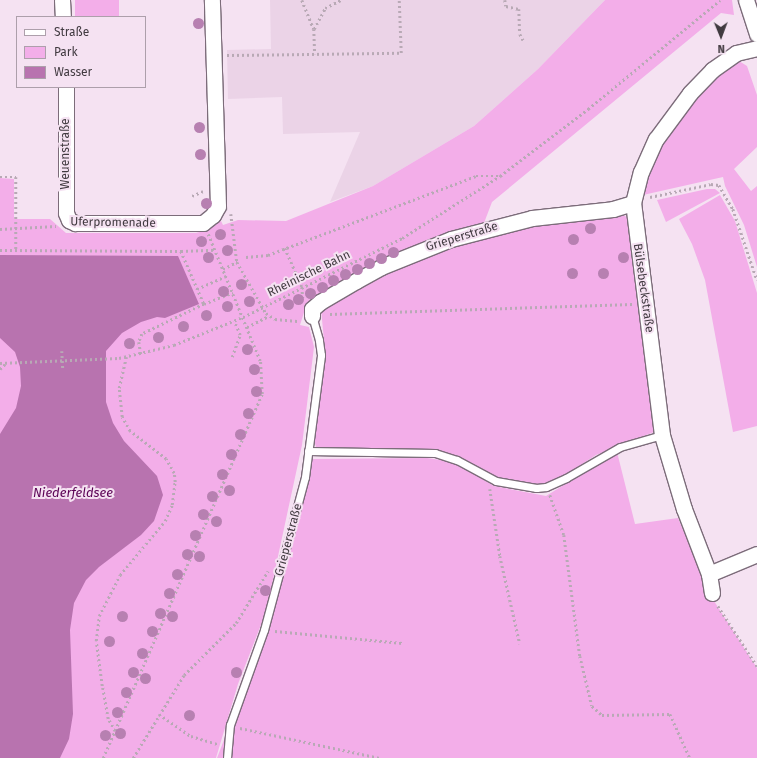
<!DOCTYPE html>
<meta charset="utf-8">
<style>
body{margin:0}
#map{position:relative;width:757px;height:758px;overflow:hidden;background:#f5e2f2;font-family:"Fira Sans",sans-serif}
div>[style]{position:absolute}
.built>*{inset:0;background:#ebd3e7}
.green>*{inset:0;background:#f3aee9;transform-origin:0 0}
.water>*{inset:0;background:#b873af}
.path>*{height:2.5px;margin-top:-1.25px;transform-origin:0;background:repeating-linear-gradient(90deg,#b8a9b5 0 2px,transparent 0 5px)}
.roads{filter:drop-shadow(1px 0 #7c6c7a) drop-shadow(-1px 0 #7c6c7a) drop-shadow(0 1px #7c6c7a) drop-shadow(0 -1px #7c6c7a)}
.service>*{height:7px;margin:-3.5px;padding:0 3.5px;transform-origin:3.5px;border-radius:3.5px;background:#fff}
.minor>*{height:15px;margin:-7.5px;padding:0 7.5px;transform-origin:7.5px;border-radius:7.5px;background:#fff}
.trees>*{width:11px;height:11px;margin:-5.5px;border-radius:50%;background:#b780b1}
span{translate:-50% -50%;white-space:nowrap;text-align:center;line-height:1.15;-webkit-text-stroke:4px #f5e2f2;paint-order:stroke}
.street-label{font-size:12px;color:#413a40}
.water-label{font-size:13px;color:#5a0054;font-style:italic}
.legend{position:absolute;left:16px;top:16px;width:130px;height:72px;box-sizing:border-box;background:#f5e2f2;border:1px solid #ad9fab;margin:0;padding:5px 7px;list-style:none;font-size:12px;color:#413a40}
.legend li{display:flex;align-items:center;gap:8px;height:20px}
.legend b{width:20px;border:1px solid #ad9fab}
.north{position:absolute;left:701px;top:16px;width:40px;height:40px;-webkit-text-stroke:3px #f5e2f2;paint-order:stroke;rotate:179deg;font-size:11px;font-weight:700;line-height:16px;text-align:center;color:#413a40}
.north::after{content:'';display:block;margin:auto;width:14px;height:18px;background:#413a40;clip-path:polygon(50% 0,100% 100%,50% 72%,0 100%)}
</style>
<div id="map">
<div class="built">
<i style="clip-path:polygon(270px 0,605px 0,538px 69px,474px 126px,373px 186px,330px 202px,360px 132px,283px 134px,282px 97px,228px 99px,227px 50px,271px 49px)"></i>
</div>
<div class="green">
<i style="left:75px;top:0;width:44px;height:17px"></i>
<i style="clip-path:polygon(605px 0,732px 0,734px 15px,721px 13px,492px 202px,484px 223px,306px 306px,300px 325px,309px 327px,314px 347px,302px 445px,266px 612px,238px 684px,216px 758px,0 758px,0 178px,14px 179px,14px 219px,50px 219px,66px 233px,196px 233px,211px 229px,210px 226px,221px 221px,223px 225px,238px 220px,286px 221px,373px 186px,474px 126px,538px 69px)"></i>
<i style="clip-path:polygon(739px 61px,747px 66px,757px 95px,757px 147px,734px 169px,751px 191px,757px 186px,757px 267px,744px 225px,725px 186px,723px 177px,643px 195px,655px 158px,672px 127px,698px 94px,726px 68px)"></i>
<i style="clip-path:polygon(707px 189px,715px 189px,720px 193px,666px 222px,657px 200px)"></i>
<i style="clip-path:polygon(720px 195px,735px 221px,757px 293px,757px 426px,733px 432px,705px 280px,692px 244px,679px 219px)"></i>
<i style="clip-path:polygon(618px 214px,625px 216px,630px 220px,654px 432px,596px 455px,562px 477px,547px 483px,533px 485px,505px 482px,440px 451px,334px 451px,322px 450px,316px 447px,313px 436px,325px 351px,321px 309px,427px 253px,530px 224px)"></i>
<i style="clip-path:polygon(617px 452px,635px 524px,678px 518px,714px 601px,757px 668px,757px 758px,217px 758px,268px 626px,312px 459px,427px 458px,454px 462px,494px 486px,546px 496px)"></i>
</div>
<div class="water">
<i style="clip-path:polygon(0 255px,178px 256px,199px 304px,165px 318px,157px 317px,141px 322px,122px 333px,106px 351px,106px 402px,113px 423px,124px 441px,157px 476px,163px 495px,154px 521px,141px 535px,99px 567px,86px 580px,74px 603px,70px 630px,73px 714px,69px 739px,60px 758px,0 758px,0 434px,16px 408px,21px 386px,20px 367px,15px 352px,0 338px)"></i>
</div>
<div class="path">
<i style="left:302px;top:0;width:31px;rotate:68deg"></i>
<i style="left:314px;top:29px;width:25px;rotate:88deg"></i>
<i style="left:505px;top:0;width:6px;rotate:81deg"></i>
<i style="left:506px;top:6px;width:13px;rotate:13deg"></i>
<i style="left:519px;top:9px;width:25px;rotate:88deg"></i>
<i style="left:520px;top:34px;width:7px;rotate:63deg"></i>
<i style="left:314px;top:29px;width:24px;rotate:-62deg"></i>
<i style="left:325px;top:8px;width:18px;rotate:-27deg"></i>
<i style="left:227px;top:55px;width:174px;rotate:-0.7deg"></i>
<i style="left:401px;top:53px;width:53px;rotate:-92.2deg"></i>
<i style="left:0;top:177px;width:16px"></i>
<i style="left:16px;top:177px;width:73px;rotate:90deg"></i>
<i style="left:192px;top:196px;width:12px;rotate:-24deg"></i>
<i style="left:650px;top:197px;width:62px;rotate:-12deg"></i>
<i style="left:711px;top:184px;width:8px;rotate:7deg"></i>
<i style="left:719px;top:185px;width:28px;rotate:60deg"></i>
<i style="left:733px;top:209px;width:75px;rotate:71.3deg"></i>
<i style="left:231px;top:214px;width:48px;rotate:82.9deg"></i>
<i style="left:237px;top:262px;width:59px;rotate:60.4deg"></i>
<i style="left:266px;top:313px;width:11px;rotate:34deg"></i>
<i style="left:275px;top:319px;width:25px;rotate:5deg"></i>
<i style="left:0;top:229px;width:56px;rotate:-3.1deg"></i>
<i style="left:285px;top:248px;width:43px;rotate:66.4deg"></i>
<i style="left:302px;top:287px;width:11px;rotate:85deg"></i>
<i style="left:0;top:250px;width:181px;rotate:0.3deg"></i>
<i style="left:181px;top:251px;width:58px;rotate:66.5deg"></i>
<i style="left:204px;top:304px;width:69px;rotate:154.2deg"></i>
<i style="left:142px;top:334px;width:9px;rotate:111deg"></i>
<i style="left:139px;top:342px;width:12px;rotate:81deg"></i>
<i style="left:181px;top:251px;width:34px;rotate:-2deg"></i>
<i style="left:246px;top:257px;width:22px;rotate:-5deg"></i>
<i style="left:268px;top:255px;width:222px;rotate:-20.8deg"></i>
<i style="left:476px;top:176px;width:24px"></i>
<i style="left:223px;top:269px;width:16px;rotate:-27deg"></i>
<i style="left:197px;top:289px;width:32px;rotate:-24deg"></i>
<i style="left:204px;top:304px;width:31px;rotate:-22deg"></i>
<i style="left:330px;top:314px;width:303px;rotate:-1.9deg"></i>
<i style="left:247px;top:327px;width:25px;rotate:-27deg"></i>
<i style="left:62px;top:351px;width:17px;rotate:87deg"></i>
<i style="left:232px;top:357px;width:23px;rotate:-70deg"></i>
<i style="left:240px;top:335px;width:15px;rotate:-113deg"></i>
<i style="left:0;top:363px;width:119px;rotate:-2.4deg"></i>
<i style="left:119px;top:358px;width:57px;rotate:-13.3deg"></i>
<i style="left:174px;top:345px;width:74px;rotate:-22.1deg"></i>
<i style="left:243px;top:317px;width:178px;rotate:-26.4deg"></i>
<i style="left:402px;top:238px;width:116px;rotate:-32.3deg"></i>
<i style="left:500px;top:176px;width:111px;rotate:-37.3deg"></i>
<i style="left:588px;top:109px;width:171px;rotate:-39.5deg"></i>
<i style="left:0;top:369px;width:7px;rotate:-45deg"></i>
<i style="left:490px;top:489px;width:68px;rotate:81.5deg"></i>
<i style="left:500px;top:556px;width:90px;rotate:77.2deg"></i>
<i style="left:550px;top:495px;width:42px;rotate:70.7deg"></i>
<i style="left:564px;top:535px;width:122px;rotate:82.5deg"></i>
<i style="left:580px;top:656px;width:51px;rotate:76.5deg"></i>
<i style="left:592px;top:706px;width:13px;rotate:42deg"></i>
<i style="left:602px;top:715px;width:68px;rotate:-0.8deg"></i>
<i style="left:670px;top:714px;width:48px;rotate:65.6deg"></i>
<i style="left:718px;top:606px;width:72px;rotate:57deg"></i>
<i style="left:275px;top:631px;width:128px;rotate:5.4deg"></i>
<i style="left:159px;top:714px;width:39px;rotate:35deg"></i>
<i style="left:191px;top:736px;width:28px;rotate:17deg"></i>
<i style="left:240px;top:728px;width:143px;rotate:12.1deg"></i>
<i style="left:115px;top:731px;width:14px;rotate:-120deg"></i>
<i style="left:108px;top:719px;width:34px;rotate:-100deg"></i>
<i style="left:102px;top:686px;width:45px;rotate:-97.6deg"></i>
<i style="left:96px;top:641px;width:25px;rotate:-83deg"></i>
<i style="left:99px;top:616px;width:46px;rotate:-62.9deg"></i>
<i style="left:120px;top:575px;width:70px;rotate:-50.2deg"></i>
<i style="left:165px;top:521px;width:17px;rotate:-66deg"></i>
<i style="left:172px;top:505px;width:23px;rotate:-83deg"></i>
<i style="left:175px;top:482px;width:9px;rotate:-96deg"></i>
<i style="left:174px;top:473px;width:16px;rotate:-120deg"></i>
<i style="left:166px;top:459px;width:46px;rotate:-142.1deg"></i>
<i style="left:130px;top:431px;width:16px;rotate:-120deg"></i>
<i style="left:122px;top:417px;width:29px;rotate:-96deg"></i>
<i style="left:119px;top:388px;width:32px;rotate:-77deg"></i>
<i style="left:103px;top:758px;width:397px;rotate:-66.4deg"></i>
<i style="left:262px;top:394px;width:33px;rotate:-93deg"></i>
<i style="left:260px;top:361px;width:137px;rotate:-112.3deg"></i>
<i style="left:133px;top:758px;width:97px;rotate:-58.4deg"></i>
<i style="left:184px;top:675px;width:74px;rotate:-45deg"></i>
<i style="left:236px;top:623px;width:61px;rotate:-58.4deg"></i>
</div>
<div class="roads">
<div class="service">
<i style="left:308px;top:451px;width:127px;rotate:0.9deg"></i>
<i style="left:435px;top:453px;width:23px;rotate:18deg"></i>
<i style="left:457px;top:460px;width:44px;rotate:28.3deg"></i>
<i style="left:496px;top:481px;width:41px;rotate:9.9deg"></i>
<i style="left:536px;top:488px;width:10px;rotate:-6deg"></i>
<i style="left:546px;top:487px;width:22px;rotate:-24deg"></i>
<i style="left:566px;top:478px;width:62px;rotate:-29.9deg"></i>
<i style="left:620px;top:447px;width:44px;rotate:-15.9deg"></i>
<i style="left:227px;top:758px;width:33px;rotate:-85deg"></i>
<i style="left:230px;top:725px;width:101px;rotate:-70.3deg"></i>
<i style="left:264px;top:630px;width:158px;rotate:-75deg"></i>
<i style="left:305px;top:477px;width:123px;rotate:-82.5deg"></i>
<i style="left:321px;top:355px;width:15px;rotate:-98deg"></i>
<i style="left:319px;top:340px;width:25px;rotate:-106deg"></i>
</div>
<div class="minor">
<i style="left:62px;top:0;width:17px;rotate:87deg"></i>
<i style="left:746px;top:0;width:36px;rotate:72deg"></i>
<i style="left:66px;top:87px;width:126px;rotate:90deg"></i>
<i style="left:66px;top:213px;width:8px;rotate:67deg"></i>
<i style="left:69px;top:220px;width:7px;rotate:27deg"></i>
<i style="left:75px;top:223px;width:128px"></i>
<i style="left:203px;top:223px;width:13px;rotate:-39deg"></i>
<i style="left:213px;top:215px;width:10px;rotate:-61deg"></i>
<i style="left:218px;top:206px;width:206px;rotate:-91.7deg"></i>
<i style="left:312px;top:316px;width:7px;rotate:-90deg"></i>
<i style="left:312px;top:309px;width:11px;rotate:-41deg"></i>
<i style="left:320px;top:302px;width:42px;rotate:-30.3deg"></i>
<i style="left:356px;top:281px;width:29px;rotate:-29deg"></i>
<i style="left:381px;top:267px;width:75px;rotate:-21.8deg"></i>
<i style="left:451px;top:239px;width:84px;rotate:-14.5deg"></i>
<i style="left:532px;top:218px;width:81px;rotate:-6.3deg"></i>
<i style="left:613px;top:209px;width:21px;rotate:-17deg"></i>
<i style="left:709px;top:574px;width:52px;rotate:-22.6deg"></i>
<i style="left:712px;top:593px;width:19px;rotate:-99deg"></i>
<i style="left:709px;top:574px;width:70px;rotate:-111deg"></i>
<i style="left:684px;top:509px;width:77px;rotate:-106.6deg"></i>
<i style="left:662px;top:435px;width:234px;rotate:-97.1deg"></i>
<i style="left:633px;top:203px;width:32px;rotate:-76deg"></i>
<i style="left:641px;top:172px;width:36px;rotate:-66deg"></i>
<i style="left:656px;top:139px;width:57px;rotate:-53.5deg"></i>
<i style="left:690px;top:93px;width:32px;rotate:-46deg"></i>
<i style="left:712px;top:70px;width:29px;rotate:-35deg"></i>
<i style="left:736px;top:53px;width:22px;rotate:-13deg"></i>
</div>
</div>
<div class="trees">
<i style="left:198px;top:23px"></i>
<i style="left:199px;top:127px"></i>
<i style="left:200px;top:154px"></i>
<i style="left:206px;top:203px"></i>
<i style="left:590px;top:228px"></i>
<i style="left:220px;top:234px"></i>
<i style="left:573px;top:239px"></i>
<i style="left:201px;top:241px"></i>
<i style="left:227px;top:250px"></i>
<i style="left:393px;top:252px"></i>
<i style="left:208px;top:257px"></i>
<i style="left:623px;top:257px"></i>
<i style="left:381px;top:258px"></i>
<i style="left:369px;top:263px"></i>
<i style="left:357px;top:269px"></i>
<i style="left:572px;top:273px"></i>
<i style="left:603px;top:273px"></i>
<i style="left:345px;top:274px"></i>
<i style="left:333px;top:280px"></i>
<i style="left:241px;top:284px"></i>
<i style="left:322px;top:287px"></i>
<i style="left:223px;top:291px"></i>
<i style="left:310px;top:293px"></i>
<i style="left:298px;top:299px"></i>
<i style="left:249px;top:301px"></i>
<i style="left:288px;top:304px"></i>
<i style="left:227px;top:306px"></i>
<i style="left:206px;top:315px"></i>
<i style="left:183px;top:326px"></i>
<i style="left:158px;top:337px"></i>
<i style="left:129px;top:343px"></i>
<i style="left:247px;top:349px"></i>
<i style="left:254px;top:369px"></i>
<i style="left:256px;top:391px"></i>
<i style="left:248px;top:413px"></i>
<i style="left:240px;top:434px"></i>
<i style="left:231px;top:454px"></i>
<i style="left:222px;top:474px"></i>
<i style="left:229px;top:490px"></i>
<i style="left:212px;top:496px"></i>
<i style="left:203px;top:514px"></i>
<i style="left:216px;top:521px"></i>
<i style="left:195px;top:535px"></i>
<i style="left:187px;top:554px"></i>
<i style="left:199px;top:556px"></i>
<i style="left:177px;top:574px"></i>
<i style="left:265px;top:590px"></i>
<i style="left:169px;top:593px"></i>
<i style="left:160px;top:613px"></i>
<i style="left:122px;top:616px"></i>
<i style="left:172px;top:616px"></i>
<i style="left:152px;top:631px"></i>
<i style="left:109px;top:641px"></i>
<i style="left:142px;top:653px"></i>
<i style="left:133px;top:672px"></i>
<i style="left:236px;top:672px"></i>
<i style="left:145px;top:678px"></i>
<i style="left:126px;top:692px"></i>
<i style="left:117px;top:712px"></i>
<i style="left:189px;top:715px"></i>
<i style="left:120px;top:733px"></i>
<i style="left:105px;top:735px"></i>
</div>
<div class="street-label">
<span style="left:66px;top:154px;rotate:-90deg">Weuenstraße</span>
<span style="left:113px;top:223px;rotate:1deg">Uferpromenade</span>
<span style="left:462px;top:237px;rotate:-17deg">Grieperstraße</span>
<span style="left:309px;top:274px;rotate:-26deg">Rheinische Bahn</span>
<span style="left:643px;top:288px;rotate:82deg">Bülsebeckstraße</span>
<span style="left:289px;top:540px;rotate:-75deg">Grieperstraße</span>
</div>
<div class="water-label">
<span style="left:73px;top:493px">Niederfeldsee</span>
</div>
<ul class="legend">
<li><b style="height:5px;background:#fff"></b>Straße</li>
<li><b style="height:11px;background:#f3aee9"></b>Park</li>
<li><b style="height:11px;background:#b873af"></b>Wasser</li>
</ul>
<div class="north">N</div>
</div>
